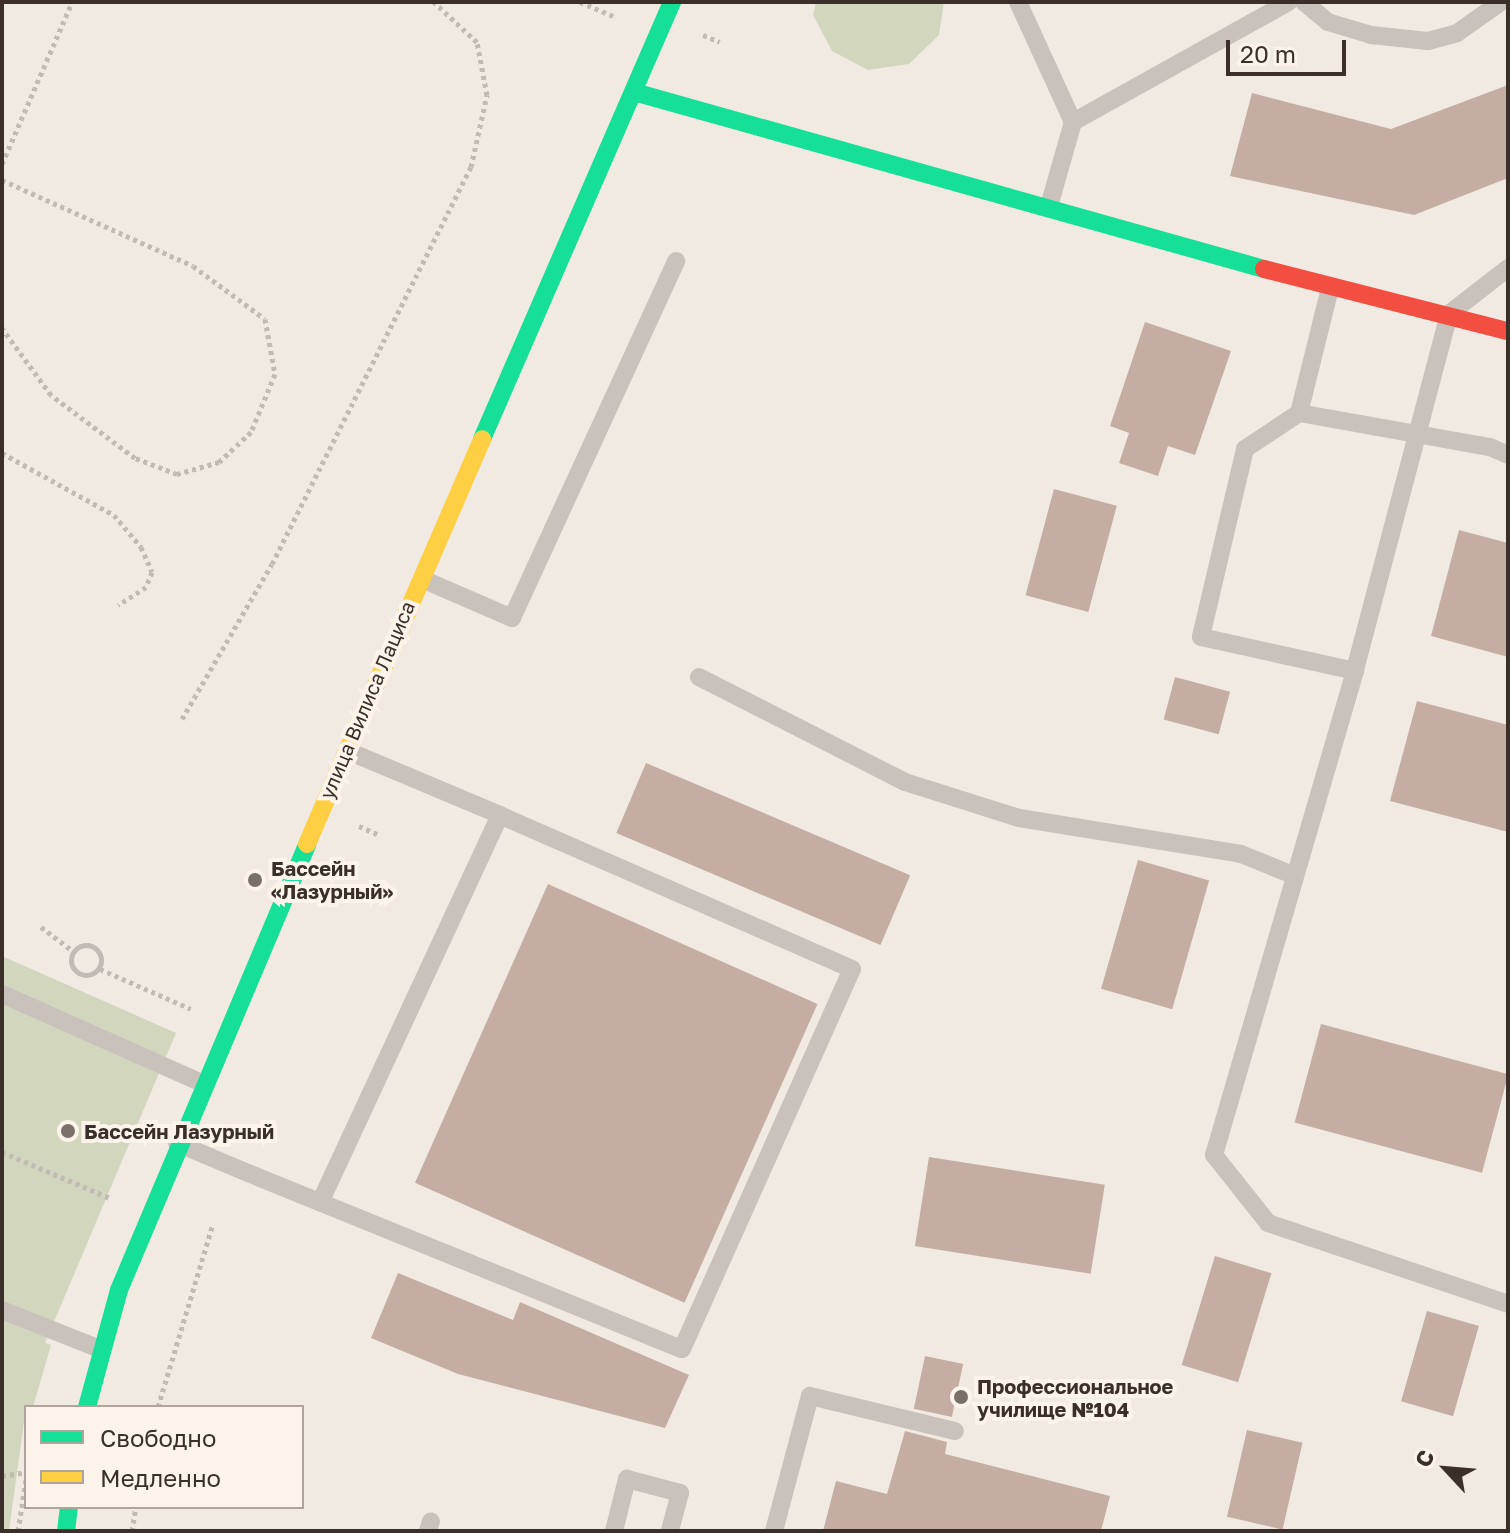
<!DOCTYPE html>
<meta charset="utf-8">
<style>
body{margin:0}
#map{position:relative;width:1510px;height:1533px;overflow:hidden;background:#f0eae3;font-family:"Golos Text",sans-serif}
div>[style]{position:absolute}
.green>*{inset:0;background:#d1d6bc}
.building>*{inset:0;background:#c6ada3;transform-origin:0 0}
.path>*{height:5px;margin-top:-2.5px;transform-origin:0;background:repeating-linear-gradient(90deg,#c2bab4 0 4px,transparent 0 8px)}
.path>.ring{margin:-2.5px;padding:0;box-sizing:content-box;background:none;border:5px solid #c2bab4;border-radius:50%}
.lane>*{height:18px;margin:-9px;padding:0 9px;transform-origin:9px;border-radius:9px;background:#c9c2bc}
.fast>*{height:18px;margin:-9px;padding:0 9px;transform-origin:9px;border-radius:9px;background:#16e098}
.slow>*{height:18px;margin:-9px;padding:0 9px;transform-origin:9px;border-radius:9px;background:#ffcf43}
.jam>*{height:18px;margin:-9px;padding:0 9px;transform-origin:9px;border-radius:9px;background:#f24e42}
.dots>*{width:22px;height:22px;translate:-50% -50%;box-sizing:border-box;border:4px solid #fcf4eb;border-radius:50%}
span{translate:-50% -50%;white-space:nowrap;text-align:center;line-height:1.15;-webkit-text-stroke:8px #fcf4eb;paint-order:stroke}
.street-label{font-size:20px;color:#3b2f29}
.poi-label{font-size:20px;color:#3b2f29;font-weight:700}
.left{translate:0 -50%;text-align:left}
.frame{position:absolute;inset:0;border:4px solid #3b2f29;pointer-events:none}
.legend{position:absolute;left:24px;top:1405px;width:280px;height:104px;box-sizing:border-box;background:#fcf4eb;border:2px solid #afa59d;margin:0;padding:10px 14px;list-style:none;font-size:24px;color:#3b2f29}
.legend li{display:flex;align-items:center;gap:16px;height:40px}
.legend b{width:40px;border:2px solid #afa59d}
.north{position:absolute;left:1406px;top:1429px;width:80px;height:80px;-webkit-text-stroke:6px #fcf4eb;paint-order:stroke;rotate:296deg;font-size:22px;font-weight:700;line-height:32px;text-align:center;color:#3b2f29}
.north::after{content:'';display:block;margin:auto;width:28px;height:36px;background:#3b2f29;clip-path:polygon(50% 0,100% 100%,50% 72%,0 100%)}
.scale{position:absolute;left:1226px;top:40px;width:120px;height:36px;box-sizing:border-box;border:4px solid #3b2f29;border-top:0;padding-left:10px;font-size:24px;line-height:28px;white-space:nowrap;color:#3b2f29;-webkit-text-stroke:6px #fcf4eb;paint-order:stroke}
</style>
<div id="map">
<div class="green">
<i style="clip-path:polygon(816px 2px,944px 2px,939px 35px,909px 64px,868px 70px,832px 51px,813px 15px)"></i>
<i style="clip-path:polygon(2px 956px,176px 1033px,45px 1343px,51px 1345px,33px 1407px,26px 1407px,9px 1531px,2px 1531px)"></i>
</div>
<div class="building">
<i style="clip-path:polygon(1508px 85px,1508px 178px,1414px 215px,1230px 176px,1252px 93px,1391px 129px)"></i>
<i style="clip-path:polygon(1145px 322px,1231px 351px,1195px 455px,1168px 446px,1158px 476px,1119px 463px,1129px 433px,1110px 426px)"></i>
<i style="left:1054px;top:489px;width:65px;height:110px;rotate:15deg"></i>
<i style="clip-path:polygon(1459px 530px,1508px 543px,1508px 657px,1431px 636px)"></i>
<i style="left:1175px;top:677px;width:57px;height:44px;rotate:15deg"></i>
<i style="clip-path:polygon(1417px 701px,1508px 725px,1508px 832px,1390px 801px)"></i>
<i style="left:646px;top:763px;width:287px;height:76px;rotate:23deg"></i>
<i style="left:1138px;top:860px;width:74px;height:134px;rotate:16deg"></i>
<i style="left:548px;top:884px;width:295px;height:327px;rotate:24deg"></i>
<i style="left:1321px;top:1024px;width:194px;height:102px;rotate:15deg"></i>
<i style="left:929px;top:1157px;width:178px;height:90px;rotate:9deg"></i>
<i style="left:1215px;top:1256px;width:59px;height:114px;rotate:17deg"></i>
<i style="clip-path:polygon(398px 1273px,513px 1320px,520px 1302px,689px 1375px,665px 1428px,458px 1374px,371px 1338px)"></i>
<i style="left:1427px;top:1311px;width:54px;height:94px;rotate:16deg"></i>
<i style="left:925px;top:1356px;width:39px;height:54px;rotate:12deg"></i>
<i style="left:1247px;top:1430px;width:57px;height:89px;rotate:13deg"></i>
<i style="clip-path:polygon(905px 1431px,947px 1442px,945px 1454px,1110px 1496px,1101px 1531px,823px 1531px,836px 1481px,887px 1494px)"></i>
</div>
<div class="path">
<i style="left:580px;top:2px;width:36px;rotate:23deg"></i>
<i style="left:703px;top:35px;width:18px;rotate:22deg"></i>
<i style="left:2px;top:164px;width:176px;rotate:-66.6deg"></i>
<i style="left:2px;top:180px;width:209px;rotate:24.2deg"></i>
<i style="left:193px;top:266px;width:89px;rotate:36.4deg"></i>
<i style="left:265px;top:319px;width:56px;rotate:79.7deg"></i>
<i style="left:275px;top:374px;width:63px;rotate:112.5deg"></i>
<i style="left:251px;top:432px;width:44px;rotate:136.8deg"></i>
<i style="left:219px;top:462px;width:44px;rotate:164.1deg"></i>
<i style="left:177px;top:474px;width:45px;rotate:-159.1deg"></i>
<i style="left:135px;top:458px;width:105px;rotate:-143.1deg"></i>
<i style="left:51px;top:395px;width:83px;rotate:-126.2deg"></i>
<i style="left:2px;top:453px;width:128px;rotate:29deg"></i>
<i style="left:114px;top:515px;width:42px;rotate:49.8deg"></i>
<i style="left:141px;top:547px;width:27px;rotate:66deg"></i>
<i style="left:152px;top:572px;width:16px;rotate:112deg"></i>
<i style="left:146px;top:587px;width:33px;rotate:147deg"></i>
<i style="left:182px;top:719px;width:179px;rotate:-59.9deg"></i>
<i style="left:272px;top:564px;width:444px;rotate:-63.4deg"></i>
<i style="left:471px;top:167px;width:74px;rotate:-77.5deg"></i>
<i style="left:487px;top:95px;width:54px;rotate:-100.7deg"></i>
<i style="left:477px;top:42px;width:59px;rotate:-137.1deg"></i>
<i style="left:359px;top:826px;width:20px;rotate:24deg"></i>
<i style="left:41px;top:927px;width:40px;rotate:37deg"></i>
<i class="ring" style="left:71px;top:945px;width:25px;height:25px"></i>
<i style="left:100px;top:969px;width:99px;rotate:23.7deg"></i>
<i style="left:2px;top:1152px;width:117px;rotate:23.1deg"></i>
<i style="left:158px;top:1407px;width:191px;rotate:-73.3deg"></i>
<i style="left:2px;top:1476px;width:24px;rotate:-9deg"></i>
<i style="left:18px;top:1531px;width:52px;rotate:-81.1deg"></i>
<i style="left:132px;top:1531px;width:24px;rotate:-81deg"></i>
</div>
<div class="lane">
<i style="left:1018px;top:2px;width:132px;rotate:65.4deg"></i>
<i style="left:1073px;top:122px;width:87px;rotate:105.9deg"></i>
<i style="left:1304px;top:2px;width:31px;rotate:40deg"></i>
<i style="left:1328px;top:22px;width:45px;rotate:16.8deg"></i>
<i style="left:1371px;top:35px;width:57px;rotate:6deg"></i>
<i style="left:1428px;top:41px;width:30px;rotate:-15deg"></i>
<i style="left:1457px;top:33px;width:54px;rotate:-35.2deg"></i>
<i style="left:1073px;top:122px;width:247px;rotate:-29.1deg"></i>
<i style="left:1508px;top:268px;width:75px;rotate:142.1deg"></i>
<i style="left:1449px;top:314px;width:369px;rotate:104.8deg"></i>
<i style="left:1355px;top:671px;width:504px;rotate:106.24deg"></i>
<i style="left:1214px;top:1155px;width:87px;rotate:51.5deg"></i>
<i style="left:1268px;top:1223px;width:253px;rotate:18.6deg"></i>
<i style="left:1330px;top:288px;width:129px;rotate:103.9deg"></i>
<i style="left:1299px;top:413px;width:65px;rotate:146.3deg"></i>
<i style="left:1245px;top:449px;width:193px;rotate:103.2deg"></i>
<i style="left:1201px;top:637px;width:158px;rotate:12.4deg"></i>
<i style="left:1299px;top:413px;width:194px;rotate:10.1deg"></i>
<i style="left:1490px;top:447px;width:20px;rotate:24deg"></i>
<i style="left:422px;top:579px;width:98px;rotate:23.4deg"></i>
<i style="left:512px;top:618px;width:393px;rotate:-65.3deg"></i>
<i style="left:699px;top:677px;width:231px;rotate:27deg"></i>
<i style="left:905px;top:782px;width:120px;rotate:17.5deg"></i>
<i style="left:1019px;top:818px;width:225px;rotate:9.2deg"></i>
<i style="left:1241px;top:854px;width:56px;rotate:22deg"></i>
<i style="left:348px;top:751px;width:165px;rotate:22.8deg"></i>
<i style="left:2px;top:994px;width:221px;rotate:24deg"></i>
<i style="left:177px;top:1143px;width:77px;rotate:22.9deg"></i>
<i style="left:248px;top:1173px;width:468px;rotate:22.1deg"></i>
<i style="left:682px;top:1349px;width:416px;rotate:-65.9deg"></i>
<i style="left:852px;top:969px;width:384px;rotate:-156.4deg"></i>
<i style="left:500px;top:815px;width:427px;rotate:114.9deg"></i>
<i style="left:2px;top:1310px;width:105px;rotate:21.7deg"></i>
<i style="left:428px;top:1531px;width:10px;rotate:-73deg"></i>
<i style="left:614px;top:1531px;width:54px;rotate:-76deg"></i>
<i style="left:627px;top:1479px;width:55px;rotate:14.8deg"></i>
<i style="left:680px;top:1493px;width:39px;rotate:105deg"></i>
<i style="left:774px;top:1531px;width:140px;rotate:-75.1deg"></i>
<i style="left:810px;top:1396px;width:149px;rotate:13.6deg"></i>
</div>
<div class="fast">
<i style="left:634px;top:92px;width:654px;rotate:15.69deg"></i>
<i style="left:482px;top:439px;width:477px;rotate:-66.5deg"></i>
<i style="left:87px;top:1407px;width:121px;rotate:-74.7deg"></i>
<i style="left:119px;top:1290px;width:484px;rotate:-67.1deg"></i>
<i style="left:66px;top:1531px;width:24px;rotate:-83deg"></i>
</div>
<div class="slow">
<i style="left:307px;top:844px;width:441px;rotate:-66.6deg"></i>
</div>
<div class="jam">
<i style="left:1264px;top:269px;width:252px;rotate:14.3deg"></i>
</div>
<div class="dots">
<i style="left:255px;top:880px;background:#7a706a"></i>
<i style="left:68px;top:1131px;background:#7a706a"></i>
<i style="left:961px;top:1397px;background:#7a706a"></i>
</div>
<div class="street-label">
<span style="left:367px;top:700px;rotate:-67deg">улица Вилиса Лациса</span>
</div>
<div class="poi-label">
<span class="left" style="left:271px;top:880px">Бассейн<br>«Лазурный»</span>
<span class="left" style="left:84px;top:1131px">Бассейн Лазурный</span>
<span class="left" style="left:977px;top:1398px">Профессиональное<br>училище №104</span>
</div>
<div class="frame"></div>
<ul class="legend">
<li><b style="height:10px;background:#16e098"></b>Свободно</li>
<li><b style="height:10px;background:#ffcf43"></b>Медленно</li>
</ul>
<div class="north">С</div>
<div class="scale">20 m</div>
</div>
